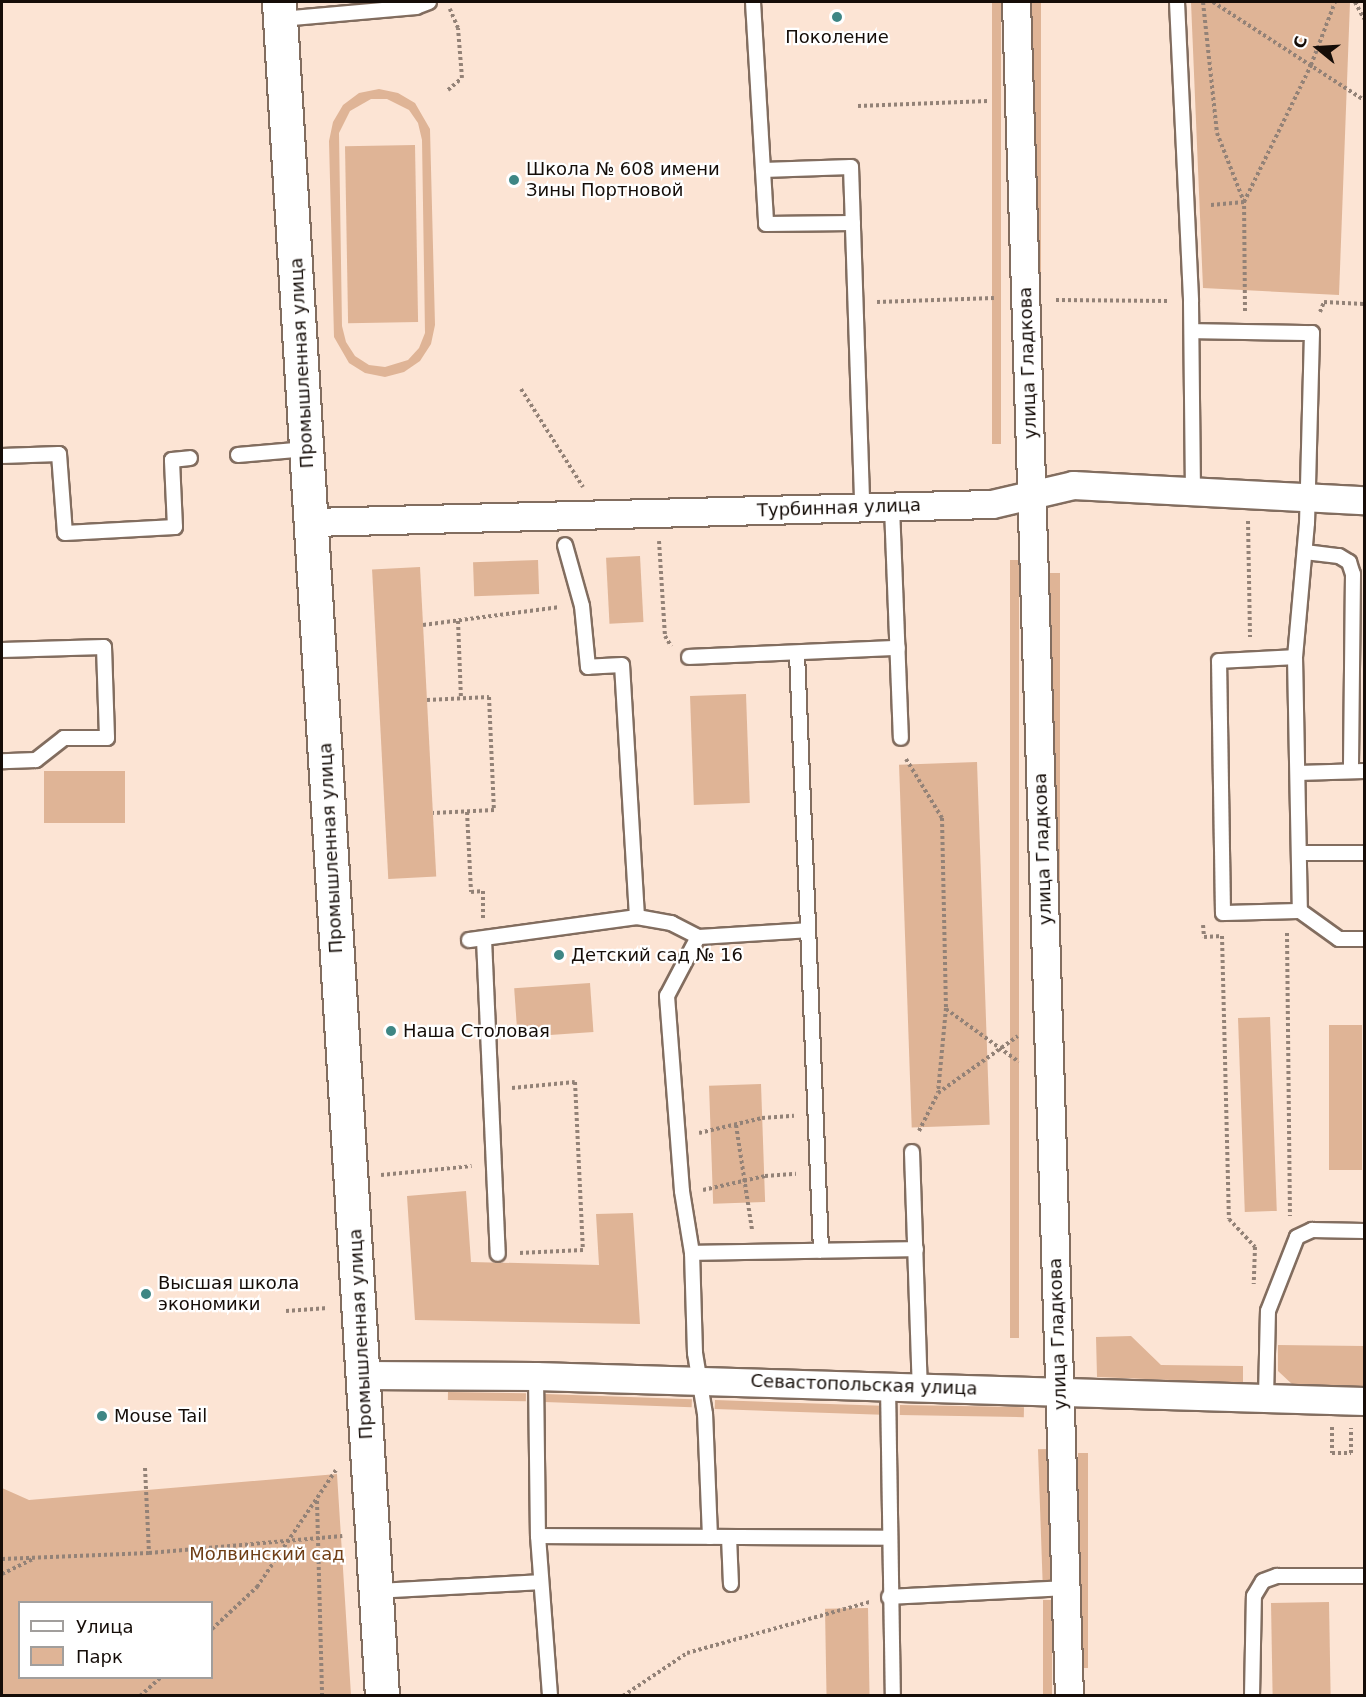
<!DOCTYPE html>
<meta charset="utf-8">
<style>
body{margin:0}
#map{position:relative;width:1366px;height:1697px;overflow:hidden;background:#fce4d4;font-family:"DejaVu Sans",sans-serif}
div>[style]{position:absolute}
.green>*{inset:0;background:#dfb496;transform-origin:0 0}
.path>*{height:4px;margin-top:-2px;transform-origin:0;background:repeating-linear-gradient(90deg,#938277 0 3px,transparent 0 6px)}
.roads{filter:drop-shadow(2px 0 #826d5f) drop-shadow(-2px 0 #826d5f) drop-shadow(0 2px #826d5f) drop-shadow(0 -2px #826d5f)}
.lane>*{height:14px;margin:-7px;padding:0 7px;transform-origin:7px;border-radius:7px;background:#fff}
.street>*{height:27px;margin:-13.5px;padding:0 13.5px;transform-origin:13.5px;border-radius:13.5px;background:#fff}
.secondary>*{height:33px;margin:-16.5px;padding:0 16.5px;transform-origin:16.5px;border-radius:16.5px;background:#fff}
.dots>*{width:16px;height:16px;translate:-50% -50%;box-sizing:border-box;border:3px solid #fff;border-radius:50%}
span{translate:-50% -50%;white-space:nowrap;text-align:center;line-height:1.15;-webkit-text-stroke:4.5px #fff;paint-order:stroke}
.poi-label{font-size:18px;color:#150d08}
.left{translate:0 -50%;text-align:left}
.street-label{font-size:18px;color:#150d08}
.park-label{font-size:18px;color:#6f3e16}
.frame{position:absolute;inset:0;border:3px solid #150d08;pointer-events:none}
.legend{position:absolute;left:18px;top:1601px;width:195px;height:78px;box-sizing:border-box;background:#fff;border:2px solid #a19e9c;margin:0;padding:8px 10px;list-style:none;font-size:18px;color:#150d08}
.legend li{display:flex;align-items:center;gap:12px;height:30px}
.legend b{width:30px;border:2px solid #a19e9c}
.north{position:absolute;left:1288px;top:18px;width:60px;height:60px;-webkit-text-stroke:4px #fff;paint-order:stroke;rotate:288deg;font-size:16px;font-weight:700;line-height:24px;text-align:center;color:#150d08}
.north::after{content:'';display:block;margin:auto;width:21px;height:27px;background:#150d08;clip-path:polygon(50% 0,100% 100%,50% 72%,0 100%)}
</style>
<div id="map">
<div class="green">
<i style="left:992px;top:2px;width:9px;height:442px"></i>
<i style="left:1032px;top:2px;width:9px;height:430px"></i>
<i style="clip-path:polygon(1191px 2px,1350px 2px,1339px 295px,1203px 288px)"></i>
<i style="clip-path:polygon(evenodd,379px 89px,398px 93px,415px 103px,430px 129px,435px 325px,431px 344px,420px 361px,404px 372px,385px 377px,365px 373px,349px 363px,334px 337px,329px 141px,333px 122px,343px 105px,359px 93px,379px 89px,371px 99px,387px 99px,409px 110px,418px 123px,422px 140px,425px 333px,419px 348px,408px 360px,385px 367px,369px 365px,355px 356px,346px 342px,342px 326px,339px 133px,350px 111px,371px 99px)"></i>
<i style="left:415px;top:145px;width:177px;height:70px;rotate:89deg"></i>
<i style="left:640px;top:556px;width:66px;height:34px;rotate:87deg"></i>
<i style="left:538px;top:560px;width:34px;height:65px;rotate:88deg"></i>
<i style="left:1010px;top:560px;width:9px;height:778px"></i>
<i style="left:420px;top:567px;width:310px;height:48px;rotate:87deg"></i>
<i style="left:1050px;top:573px;width:10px;height:754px"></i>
<i style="left:746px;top:694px;width:109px;height:56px;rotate:88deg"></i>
<i style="left:977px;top:762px;width:363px;height:78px;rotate:88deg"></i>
<i style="left:125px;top:771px;width:52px;height:81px;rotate:90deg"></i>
<i style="left:590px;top:983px;width:49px;height:76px;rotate:86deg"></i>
<i style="left:1270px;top:1017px;width:194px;height:32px;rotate:88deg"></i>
<i style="left:1329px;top:1025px;width:33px;height:145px"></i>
<i style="left:761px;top:1084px;width:118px;height:52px;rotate:88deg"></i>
<i style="clip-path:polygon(466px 1191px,471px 1262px,599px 1265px,596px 1214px,633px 1213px,640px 1324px,415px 1320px,407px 1196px)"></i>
<i style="clip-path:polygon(1131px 1336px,1161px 1365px,1243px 1366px,1243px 1383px,1097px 1377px,1096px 1337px)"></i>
<i style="clip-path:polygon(1278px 1345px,1364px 1346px,1364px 1387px,1293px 1385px,1278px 1371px)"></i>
<i style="left:448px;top:1392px;width:78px;height:8px;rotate:1deg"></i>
<i style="left:545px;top:1394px;width:147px;height:8px;rotate:2deg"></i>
<i style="left:715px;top:1400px;width:167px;height:9px;rotate:2deg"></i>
<i style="left:900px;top:1405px;width:124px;height:10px;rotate:1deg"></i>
<i style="left:1048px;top:1449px;width:131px;height:10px;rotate:88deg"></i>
<i style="left:1078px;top:1453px;width:10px;height:215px"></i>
<i style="clip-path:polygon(evenodd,337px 1474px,351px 1695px,2px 1695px,2px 1488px,29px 1500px,337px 1474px,20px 1602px,212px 1602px,212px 1678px,20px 1678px,20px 1602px)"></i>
<i style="left:1043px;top:1600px;width:9px;height:95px"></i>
<i style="left:1329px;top:1602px;width:93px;height:58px;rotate:89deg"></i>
<i style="left:868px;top:1608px;width:87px;height:43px;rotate:89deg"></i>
</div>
<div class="path">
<i style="left:1203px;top:2px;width:132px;rotate:83.9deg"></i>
<i style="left:1217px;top:133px;width:74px;rotate:68.6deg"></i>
<i style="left:1244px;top:202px;width:36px;rotate:175deg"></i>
<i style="left:1213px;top:2px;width:180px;rotate:33deg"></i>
<i style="left:1355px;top:2px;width:19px;rotate:62deg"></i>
<i style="left:448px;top:90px;width:18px;rotate:-41deg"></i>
<i style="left:462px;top:78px;width:50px;rotate:-94.6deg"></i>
<i style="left:458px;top:28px;width:21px;rotate:-113deg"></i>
<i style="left:858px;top:106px;width:130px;rotate:-2.2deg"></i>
<i style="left:1056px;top:300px;width:113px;rotate:0.5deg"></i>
<i style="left:877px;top:302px;width:117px;rotate:-2deg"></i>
<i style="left:1245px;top:311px;width:109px;rotate:-90.5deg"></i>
<i style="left:1244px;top:202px;width:153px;rotate:-63.9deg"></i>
<i style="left:1311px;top:65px;width:67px;rotate:-69.1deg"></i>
<i style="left:1320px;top:312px;width:11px;rotate:-68deg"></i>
<i style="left:1324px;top:302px;width:40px;rotate:2.9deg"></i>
<i style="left:521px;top:389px;width:116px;rotate:57.7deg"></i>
<i style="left:1248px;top:521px;width:116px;rotate:89deg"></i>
<i style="left:659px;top:541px;width:95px;rotate:86.4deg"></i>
<i style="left:665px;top:636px;width:12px;rotate:59deg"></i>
<i style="left:458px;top:621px;width:77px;rotate:87.8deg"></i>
<i style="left:423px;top:625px;width:138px;rotate:-7.5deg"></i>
<i style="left:427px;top:700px;width:62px;rotate:-2.8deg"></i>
<i style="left:489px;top:697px;width:113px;rotate:87.5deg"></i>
<i style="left:494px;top:810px;width:61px;rotate:177.2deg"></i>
<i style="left:906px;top:759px;width:69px;rotate:58.6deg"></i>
<i style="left:942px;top:818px;width:190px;rotate:88.8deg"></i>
<i style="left:946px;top:1008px;width:85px;rotate:95.4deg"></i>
<i style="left:467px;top:812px;width:80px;rotate:87.1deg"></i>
<i style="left:471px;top:892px;width:12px;rotate:-5deg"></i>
<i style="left:483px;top:891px;width:27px;rotate:90deg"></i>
<i style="left:1203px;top:925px;width:12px;rotate:85deg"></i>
<i style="left:1204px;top:937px;width:18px;rotate:-3deg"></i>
<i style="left:1222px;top:936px;width:283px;rotate:88.6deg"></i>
<i style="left:1229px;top:1219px;width:38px;rotate:47deg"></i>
<i style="left:1255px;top:1247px;width:37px;rotate:92deg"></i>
<i style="left:1287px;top:933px;width:283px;rotate:89.4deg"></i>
<i style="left:946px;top:1009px;width:90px;rotate:36deg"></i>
<i style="left:512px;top:1088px;width:63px;rotate:-5.4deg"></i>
<i style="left:575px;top:1082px;width:168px;rotate:87.3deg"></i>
<i style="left:583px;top:1250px;width:64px;rotate:177.3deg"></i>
<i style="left:736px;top:1125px;width:106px;rotate:81.3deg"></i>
<i style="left:919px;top:1131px;width:42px;rotate:-63.4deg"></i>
<i style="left:938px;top:1093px;width:98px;rotate:-35.5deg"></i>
<i style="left:699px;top:1133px;width:65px;rotate:-13.4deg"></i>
<i style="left:762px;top:1118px;width:32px;rotate:-4deg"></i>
<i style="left:381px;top:1175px;width:91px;rotate:-5.6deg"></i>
<i style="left:703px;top:1190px;width:64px;rotate:-12.7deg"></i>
<i style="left:765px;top:1176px;width:31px;rotate:-4deg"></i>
<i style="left:286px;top:1311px;width:42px;rotate:-4.1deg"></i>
<i style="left:1332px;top:1427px;width:26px;rotate:90deg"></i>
<i style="left:1332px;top:1453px;width:19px"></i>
<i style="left:1351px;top:1453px;width:25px;rotate:-90deg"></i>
<i style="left:145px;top:1468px;width:85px;rotate:87.3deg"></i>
<i style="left:317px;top:1501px;width:195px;rotate:88.5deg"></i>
<i style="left:2px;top:1559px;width:147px;rotate:-2.3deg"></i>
<i style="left:149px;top:1553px;width:194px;rotate:-5deg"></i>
<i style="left:2px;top:1574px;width:34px;rotate:-26deg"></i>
<i style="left:212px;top:1629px;width:62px;rotate:-43deg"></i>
<i style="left:257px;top:1587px;width:141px;rotate:-56deg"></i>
<i style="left:140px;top:1696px;width:27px;rotate:-42deg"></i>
<i style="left:623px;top:1696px;width:77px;rotate:-33.9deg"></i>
<i style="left:687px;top:1653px;width:190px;rotate:-15.6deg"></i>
</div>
<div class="roads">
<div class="lane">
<i style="left:753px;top:2px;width:222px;rotate:86.6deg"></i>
<i style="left:766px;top:224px;width:87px;rotate:-0.7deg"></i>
<i style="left:1177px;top:2px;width:300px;rotate:87.3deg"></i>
<i style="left:1191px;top:302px;width:189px;rotate:89.4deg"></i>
<i style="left:281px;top:19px;width:136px;rotate:-5.1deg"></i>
<i style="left:416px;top:7px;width:14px;rotate:-21deg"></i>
<i style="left:763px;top:170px;width:88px;rotate:-2deg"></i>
<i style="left:851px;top:167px;width:340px;rotate:88.1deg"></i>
<i style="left:1192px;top:331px;width:120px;rotate:1deg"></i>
<i style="left:1312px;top:333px;width:190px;rotate:91.5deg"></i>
<i style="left:1307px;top:523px;width:135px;rotate:95.1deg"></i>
<i style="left:1295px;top:657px;width:254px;rotate:88.9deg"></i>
<i style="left:1300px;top:911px;width:77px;rotate:178.5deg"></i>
<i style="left:1223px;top:913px;width:252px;rotate:-90.9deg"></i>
<i style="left:1219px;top:661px;width:76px;rotate:-3deg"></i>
<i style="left:238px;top:455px;width:69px;rotate:-5deg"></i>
<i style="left:2px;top:456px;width:57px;rotate:-2deg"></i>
<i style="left:59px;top:454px;width:79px;rotate:85.7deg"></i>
<i style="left:65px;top:533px;width:110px;rotate:-3.1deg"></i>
<i style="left:175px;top:527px;width:67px;rotate:-92.6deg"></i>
<i style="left:172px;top:460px;width:18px;rotate:-6deg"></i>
<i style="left:892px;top:507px;width:231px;rotate:87.8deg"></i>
<i style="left:1305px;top:552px;width:34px;rotate:7deg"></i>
<i style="left:1339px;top:556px;width:12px;rotate:31deg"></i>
<i style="left:1349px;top:562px;width:13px;rotate:72deg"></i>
<i style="left:1353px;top:574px;width:197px;rotate:90.6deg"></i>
<i style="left:2px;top:650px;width:102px;rotate:-1.7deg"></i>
<i style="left:104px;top:647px;width:91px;rotate:88.1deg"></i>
<i style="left:107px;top:738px;width:43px;rotate:180deg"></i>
<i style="left:64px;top:738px;width:36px;rotate:142deg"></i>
<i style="left:36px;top:760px;width:34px;rotate:178deg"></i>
<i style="left:797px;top:653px;width:598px;rotate:87.7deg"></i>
<i style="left:689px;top:657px;width:209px;rotate:-2.5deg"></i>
<i style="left:1298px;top:773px;width:66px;rotate:-1.7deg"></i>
<i style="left:1299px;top:853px;width:65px"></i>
<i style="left:1300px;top:911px;width:48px;rotate:35.7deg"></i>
<i style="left:1339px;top:939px;width:25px"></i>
<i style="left:637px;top:917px;width:35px;rotate:10deg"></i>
<i style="left:671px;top:923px;width:30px;rotate:27deg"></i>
<i style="left:484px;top:939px;width:315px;rotate:87.5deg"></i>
<i style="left:469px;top:940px;width:170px;rotate:-7.8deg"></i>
<i style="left:637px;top:917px;width:252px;rotate:-93.4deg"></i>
<i style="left:622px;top:665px;width:34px;rotate:177deg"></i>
<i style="left:588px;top:667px;width:61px;rotate:-95.6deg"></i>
<i style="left:582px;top:606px;width:63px;rotate:-105.6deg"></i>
<i style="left:912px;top:1152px;width:235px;rotate:88.1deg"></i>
<i style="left:692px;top:1253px;width:224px;rotate:-1deg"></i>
<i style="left:536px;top:1376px;width:160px;rotate:89.3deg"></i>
<i style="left:538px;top:1536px;width:160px;rotate:85.7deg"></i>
<i style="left:888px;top:1386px;width:310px;rotate:89.1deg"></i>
<i style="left:1266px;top:1398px;width:87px;rotate:-88.7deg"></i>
<i style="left:1268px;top:1311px;width:79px;rotate:-68.6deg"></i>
<i style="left:1297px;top:1237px;width:17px;rotate:-25deg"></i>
<i style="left:1312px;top:1230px;width:52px;rotate:1.1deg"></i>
<i style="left:538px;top:1536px;width:350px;rotate:0.3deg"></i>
<i style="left:710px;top:1537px;width:123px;rotate:-92.3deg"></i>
<i style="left:705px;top:1414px;width:62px;rotate:-99.3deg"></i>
<i style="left:695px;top:1353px;width:100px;rotate:-91.7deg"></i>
<i style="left:692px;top:1253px;width:63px;rotate:-99.2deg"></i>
<i style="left:682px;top:1191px;width:196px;rotate:-94.4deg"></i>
<i style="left:667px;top:996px;width:67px;rotate:-62.3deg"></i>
<i style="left:698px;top:937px;width:110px;rotate:-3.6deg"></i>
<i style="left:729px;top:1537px;width:47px;rotate:87.6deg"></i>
<i style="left:376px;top:1591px;width:165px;rotate:-3.1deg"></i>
<i style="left:889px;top:1597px;width:177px;rotate:-2.9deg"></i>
<i style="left:1252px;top:1696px;width:100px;rotate:-88.9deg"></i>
<i style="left:1254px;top:1596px;width:17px;rotate:-59deg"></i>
<i style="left:1263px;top:1581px;width:15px;rotate:-20deg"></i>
<i style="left:1277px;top:1576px;width:87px"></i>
</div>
<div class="street">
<i style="left:1016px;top:2px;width:1695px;rotate:88.21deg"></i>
<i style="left:312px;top:522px;width:680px;rotate:-1.52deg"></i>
<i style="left:992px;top:504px;width:83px;rotate:-13.2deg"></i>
<i style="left:1073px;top:485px;width:291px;rotate:3deg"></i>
<i style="left:363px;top:1375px;width:173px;rotate:0.3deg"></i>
<i style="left:536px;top:1376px;width:828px;rotate:1.73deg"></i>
</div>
<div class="secondary">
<i style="left:279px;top:2px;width:1697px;rotate:86.52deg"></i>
</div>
</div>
<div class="dots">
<i style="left:837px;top:17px;background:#3e8684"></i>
<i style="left:514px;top:180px;background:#3e8684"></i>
<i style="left:559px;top:955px;background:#3e8684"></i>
<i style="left:391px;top:1031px;background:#3e8684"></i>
<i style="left:146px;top:1294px;background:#3e8684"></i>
<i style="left:102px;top:1416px;background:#3e8684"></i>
</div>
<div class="poi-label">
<span style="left:837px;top:37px">Поколение</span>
<span class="left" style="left:526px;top:180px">Школа № 608 имени<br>Зины Портновой</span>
<span class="left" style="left:571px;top:955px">Детский сад № 16</span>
<span class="left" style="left:403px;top:1031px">Наша Столовая</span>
<span class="left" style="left:158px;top:1294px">Высшая школа<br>экономики</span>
<span class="left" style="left:114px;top:1416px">Mouse Tail</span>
</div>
<div class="street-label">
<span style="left:302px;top:363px;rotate:-93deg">Промышленная улица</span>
<span style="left:1028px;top:363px;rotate:-92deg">улица Гладкова</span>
<span style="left:839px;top:508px;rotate:-2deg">Турбинная улица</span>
<span style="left:331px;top:848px;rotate:-93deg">Промышленная улица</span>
<span style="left:1043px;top:849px;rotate:-92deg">улица Гладкова</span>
<span style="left:361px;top:1334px;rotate:-93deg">Промышленная улица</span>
<span style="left:1058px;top:1334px;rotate:-92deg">улица Гладкова</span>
<span style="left:864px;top:1385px;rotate:2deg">Севастопольская улица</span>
</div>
<div class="park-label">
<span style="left:267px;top:1554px">Молвинский сад</span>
</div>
<div class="frame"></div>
<ul class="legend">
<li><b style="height:8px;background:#fff"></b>Улица</li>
<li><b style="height:16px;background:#dfb496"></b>Парк</li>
</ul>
<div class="north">С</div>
</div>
